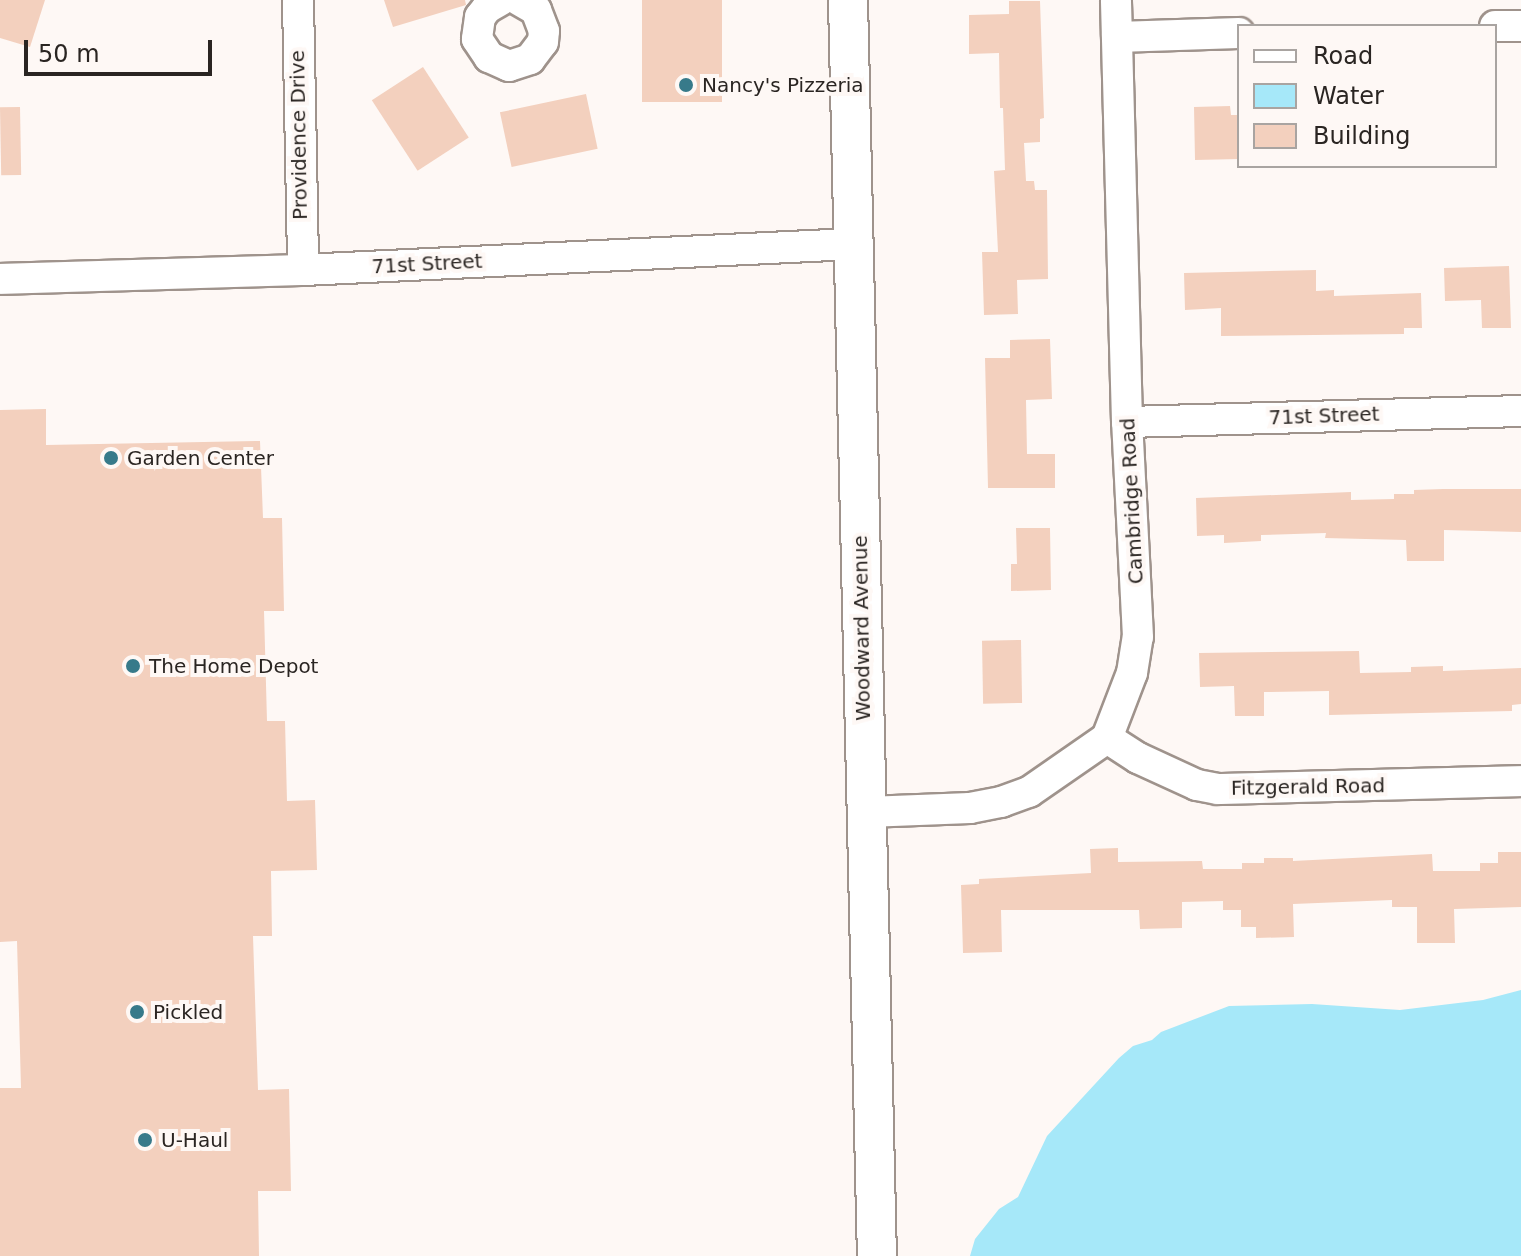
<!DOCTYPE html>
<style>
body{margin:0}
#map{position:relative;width:1521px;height:1256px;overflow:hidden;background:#fef8f5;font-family:"DejaVu Sans",sans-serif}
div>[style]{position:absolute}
.water>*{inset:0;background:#a6e8f9}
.building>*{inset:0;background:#f3d0be;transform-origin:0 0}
.roads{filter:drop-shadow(2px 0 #9f938c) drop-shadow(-2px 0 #9f938c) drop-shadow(0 2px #9f938c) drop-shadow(0 -2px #9f938c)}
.minor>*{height:30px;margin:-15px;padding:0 15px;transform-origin:15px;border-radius:15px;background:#fff}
.major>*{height:38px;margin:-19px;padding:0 19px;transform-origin:19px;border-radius:19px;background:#fff}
.dots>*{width:22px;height:22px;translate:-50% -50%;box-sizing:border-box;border:4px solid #fef8f5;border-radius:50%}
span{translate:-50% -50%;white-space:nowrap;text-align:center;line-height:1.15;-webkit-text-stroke:8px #fef8f5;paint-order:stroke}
.poi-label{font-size:20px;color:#2a2522}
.left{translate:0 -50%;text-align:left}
.street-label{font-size:20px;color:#2a2522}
.legend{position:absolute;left:1237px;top:24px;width:260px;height:144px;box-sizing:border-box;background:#fef8f5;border:2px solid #a9a4a1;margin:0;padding:10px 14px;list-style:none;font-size:24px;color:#2a2522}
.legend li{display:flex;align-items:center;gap:16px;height:40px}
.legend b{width:40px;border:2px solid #a9a4a1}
.scale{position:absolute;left:24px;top:40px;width:188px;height:36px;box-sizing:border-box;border:4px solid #2a2522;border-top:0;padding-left:10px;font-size:24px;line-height:28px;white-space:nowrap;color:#2a2522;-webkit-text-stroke:6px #fef8f5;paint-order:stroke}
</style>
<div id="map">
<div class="water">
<i style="clip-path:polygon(1521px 990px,1521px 1256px,970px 1256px,975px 1239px,999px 1209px,1018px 1197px,1047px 1136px,1119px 1058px,1133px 1046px,1152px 1040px,1161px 1032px,1229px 1006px,1312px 1004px,1400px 1010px,1483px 1000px)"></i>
</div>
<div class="building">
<i style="clip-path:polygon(0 0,45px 0,30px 47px,0 38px)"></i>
<i style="clip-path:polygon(384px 0,465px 0,466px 5px,393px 27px)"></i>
<i style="left:642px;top:0;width:80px;height:102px"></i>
<i style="clip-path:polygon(1009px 1px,1040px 1px,1044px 118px,1040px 119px,1040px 142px,1024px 143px,1026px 181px,1034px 181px,1035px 190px,1047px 190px,1048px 279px,1017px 280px,1018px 314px,984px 315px,982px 252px,998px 252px,994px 171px,1005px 170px,1003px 108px,1000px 108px,999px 53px,969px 54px,969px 15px,1009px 14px)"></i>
<i style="left:423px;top:67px;width:84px;height:61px;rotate:57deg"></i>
<i style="left:586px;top:94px;width:56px;height:88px;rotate:78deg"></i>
<i style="clip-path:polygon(1230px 106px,1231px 115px,1239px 115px,1239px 159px,1195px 160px,1194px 107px)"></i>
<i style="left:20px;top:107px;width:68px;height:20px;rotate:89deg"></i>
<i style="clip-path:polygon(1509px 266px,1511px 328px,1482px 328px,1481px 300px,1445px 301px,1444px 268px)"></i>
<i style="clip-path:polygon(1316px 270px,1316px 291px,1334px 290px,1334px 296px,1421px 293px,1422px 328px,1404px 328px,1404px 334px,1221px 336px,1221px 308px,1185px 310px,1184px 273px)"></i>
<i style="clip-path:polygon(1050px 339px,1052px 399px,1026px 400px,1027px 454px,1055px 454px,1055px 488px,988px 488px,985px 358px,1010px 358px,1010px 340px)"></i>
<i style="clip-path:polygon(46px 409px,46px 445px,260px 441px,263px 518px,282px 518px,284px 611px,264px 611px,267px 721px,285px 721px,287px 801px,315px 800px,317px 870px,271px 871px,272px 936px,253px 936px,258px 1090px,289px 1089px,291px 1191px,258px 1191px,259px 1256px,0 1256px,0 1088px,21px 1088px,17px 941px,0 942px,0 410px)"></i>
<i style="clip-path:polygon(1443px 489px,1521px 489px,1521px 532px,1444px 530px,1444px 561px,1407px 561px,1406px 540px,1325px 538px,1326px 533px,1261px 535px,1261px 541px,1224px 543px,1224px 535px,1197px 536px,1196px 498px,1351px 492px,1351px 500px,1394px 499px,1394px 494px,1414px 494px,1414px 490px)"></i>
<i style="clip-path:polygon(1016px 528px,1050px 528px,1051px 590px,1011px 591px,1011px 564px,1017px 564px)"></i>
<i style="left:1021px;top:640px;width:63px;height:39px;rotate:89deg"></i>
<i style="clip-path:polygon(1359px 651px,1360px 673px,1411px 672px,1411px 667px,1443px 666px,1443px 671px,1521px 668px,1521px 704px,1512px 705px,1512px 711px,1329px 715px,1329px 691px,1264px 692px,1264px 716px,1235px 716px,1234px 686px,1200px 687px,1199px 653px)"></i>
<i style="clip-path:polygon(1118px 848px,1118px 862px,1202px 861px,1203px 869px,1242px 869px,1242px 863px,1264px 863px,1264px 858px,1293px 858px,1293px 861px,1432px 854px,1433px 871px,1480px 871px,1480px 863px,1498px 863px,1498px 852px,1521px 852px,1521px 907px,1454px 909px,1455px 943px,1417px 943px,1417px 907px,1392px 907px,1392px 900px,1293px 904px,1294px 937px,1256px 938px,1256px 927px,1241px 927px,1241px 910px,1223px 910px,1223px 901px,1182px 902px,1182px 928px,1140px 929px,1139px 910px,1001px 910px,1002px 952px,963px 953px,961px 885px,979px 884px,979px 879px,1091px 873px,1090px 849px)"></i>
</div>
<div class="roads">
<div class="minor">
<i style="left:298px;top:0;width:270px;rotate:88.9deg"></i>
<i style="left:501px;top:0;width:16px;rotate:150deg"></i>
<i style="left:487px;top:8px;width:11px;rotate:128deg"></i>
<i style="left:480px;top:17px;width:22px;rotate:98deg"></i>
<i style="left:477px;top:39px;width:22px;rotate:56deg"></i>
<i style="left:489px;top:57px;width:22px;rotate:24deg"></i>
<i style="left:509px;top:66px;width:22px;rotate:-18deg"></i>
<i style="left:530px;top:59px;width:21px;rotate:-53deg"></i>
<i style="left:543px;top:42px;width:11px;rotate:-85deg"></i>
<i style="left:544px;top:31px;width:22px;rotate:-111deg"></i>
<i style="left:536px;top:10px;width:20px;rotate:-150deg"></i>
<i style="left:1495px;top:26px;width:26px"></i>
<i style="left:1117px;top:37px;width:122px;rotate:-1.9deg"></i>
<i style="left:0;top:279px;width:303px;rotate:-1.7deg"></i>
<i style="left:303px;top:270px;width:551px;rotate:-2.71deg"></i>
<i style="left:1127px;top:422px;width:394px;rotate:-1.6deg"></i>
<i style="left:1107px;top:738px;width:37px;rotate:33deg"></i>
<i style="left:1138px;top:758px;width:65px;rotate:24.6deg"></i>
<i style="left:1197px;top:785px;width:20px;rotate:11deg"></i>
<i style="left:1217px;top:789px;width:304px;rotate:-1.5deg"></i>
<i style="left:867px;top:812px;width:103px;rotate:-2.2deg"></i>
<i style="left:970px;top:808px;width:32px;rotate:-11deg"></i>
<i style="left:1001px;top:802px;width:30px;rotate:-20deg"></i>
<i style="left:1029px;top:792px;width:95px;rotate:-34.7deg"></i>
<i style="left:1107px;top:738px;width:70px;rotate:-69deg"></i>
<i style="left:1132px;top:673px;width:36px;rotate:-81deg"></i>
<i style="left:1138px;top:637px;width:215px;rotate:-92.9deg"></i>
<i style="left:1127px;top:422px;width:422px;rotate:-91.5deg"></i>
</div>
<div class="major">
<i style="left:848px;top:0;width:1256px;rotate:88.68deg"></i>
</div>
</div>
<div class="dots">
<i style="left:686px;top:85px;background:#377a8a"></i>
<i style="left:111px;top:458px;background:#377a8a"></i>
<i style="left:133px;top:666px;background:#377a8a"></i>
<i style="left:137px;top:1012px;background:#377a8a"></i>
<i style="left:145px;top:1140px;background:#377a8a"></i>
</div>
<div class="poi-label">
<span class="left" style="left:702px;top:85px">Nancy's Pizzeria</span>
<span class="left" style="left:127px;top:458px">Garden Center</span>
<span class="left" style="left:149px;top:666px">The Home Depot</span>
<span class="left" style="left:153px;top:1012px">Pickled</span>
<span class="left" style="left:161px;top:1140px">U-Haul</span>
</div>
<div class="street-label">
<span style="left:299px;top:135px;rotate:-91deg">Providence Drive</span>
<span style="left:427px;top:264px;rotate:-3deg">71st Street</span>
<span style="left:1324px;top:416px;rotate:-2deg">71st Street</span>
<span style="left:1132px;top:501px;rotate:-93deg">Cambridge Road</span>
<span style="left:862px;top:628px;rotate:-91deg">Woodward Avenue</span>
<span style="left:1308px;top:787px;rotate:-1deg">Fitzgerald Road</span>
</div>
<ul class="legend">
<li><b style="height:10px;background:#fff"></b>Road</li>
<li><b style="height:22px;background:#a6e8f9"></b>Water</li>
<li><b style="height:22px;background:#f3d0be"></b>Building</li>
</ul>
<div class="scale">50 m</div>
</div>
